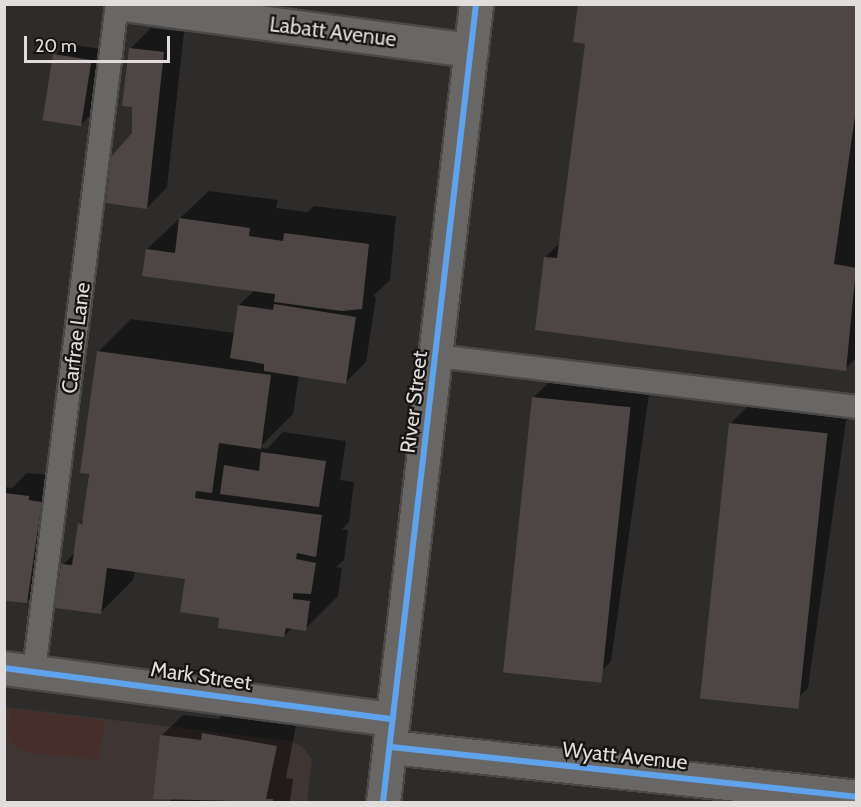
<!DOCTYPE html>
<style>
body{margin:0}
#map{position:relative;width:861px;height:807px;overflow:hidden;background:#2e2c2b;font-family:Cabin,sans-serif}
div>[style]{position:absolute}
.built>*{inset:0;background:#3f3634}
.green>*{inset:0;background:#462e2a}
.shadow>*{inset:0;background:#0007}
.building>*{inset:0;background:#4e4644;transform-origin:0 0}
.roads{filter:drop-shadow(2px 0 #4a4948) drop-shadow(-2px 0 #4a4948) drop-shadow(0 2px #4a4948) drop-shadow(0 -2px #4a4948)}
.lane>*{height:22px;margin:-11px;padding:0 11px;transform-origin:11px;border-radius:11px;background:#696766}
.street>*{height:33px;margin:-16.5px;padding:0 16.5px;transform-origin:16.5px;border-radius:16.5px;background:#696766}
.secondary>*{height:33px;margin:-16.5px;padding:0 16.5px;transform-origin:16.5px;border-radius:16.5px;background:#696766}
.cycleway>*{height:6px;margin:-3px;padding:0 3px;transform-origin:3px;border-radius:3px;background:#60a3ed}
span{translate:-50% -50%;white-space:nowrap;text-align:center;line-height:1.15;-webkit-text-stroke:4.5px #161413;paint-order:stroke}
.street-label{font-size:21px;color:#e1dddd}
.frame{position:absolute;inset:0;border:6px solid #e1dddd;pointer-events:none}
.scale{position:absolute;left:24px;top:36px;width:146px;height:27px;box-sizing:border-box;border:3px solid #e1dddd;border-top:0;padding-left:8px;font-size:18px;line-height:21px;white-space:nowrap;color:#e1dddd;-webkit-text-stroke:4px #161413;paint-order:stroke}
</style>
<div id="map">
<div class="built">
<i style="clip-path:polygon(5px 707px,290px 741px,303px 747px,312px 760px,307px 802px,5px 802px)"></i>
</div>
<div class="green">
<i style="clip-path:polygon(10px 708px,105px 721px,98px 760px,25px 752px,13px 745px,8px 735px)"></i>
</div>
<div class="shadow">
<i style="clip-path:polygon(579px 4px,856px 4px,856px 358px,845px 369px,545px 257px,561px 242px,587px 42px)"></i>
<i style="clip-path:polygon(151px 28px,184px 32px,167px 187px,147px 208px,133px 134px,130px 49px)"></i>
<i style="clip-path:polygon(66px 44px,102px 49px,92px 113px,82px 124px,55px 55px)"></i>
<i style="clip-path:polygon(209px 191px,278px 200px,276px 208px,307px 212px,314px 206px,396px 216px,390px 280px,373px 296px,376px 297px,366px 362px,346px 382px,299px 375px,293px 414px,260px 447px,267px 449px,283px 432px,346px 441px,340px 480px,354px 482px,349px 522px,342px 529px,348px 530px,344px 560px,336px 567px,342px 568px,338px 596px,305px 629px,292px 628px,284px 636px,220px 617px,186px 578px,135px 571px,133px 580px,100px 613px,63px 565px,75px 552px,79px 524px,85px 518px,98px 352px,131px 319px,235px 333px,239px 305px,255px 290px,147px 249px)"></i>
<i style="clip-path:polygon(554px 377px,650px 387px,611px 661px,591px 682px,534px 397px)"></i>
<i style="clip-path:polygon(751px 403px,847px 414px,808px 688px,787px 708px,730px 424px)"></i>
<i style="clip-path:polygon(27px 473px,49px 475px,48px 580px,27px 601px,4px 587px,4px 487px,12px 488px)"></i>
<i style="clip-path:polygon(224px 713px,296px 725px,286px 778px,293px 779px,290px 802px,169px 802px,172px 799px,162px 735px,183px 715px,219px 719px)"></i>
</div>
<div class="building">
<i style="clip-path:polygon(578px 4px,856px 4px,856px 109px,834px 264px,856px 268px,846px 371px,535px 330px,544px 257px,557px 258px,585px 44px,573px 42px)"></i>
<i style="clip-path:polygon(129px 48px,164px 52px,147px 209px,106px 203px,111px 157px,132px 133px,132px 107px,122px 106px)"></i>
<i style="left:53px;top:54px;width:39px;height:67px;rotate:9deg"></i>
<i style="clip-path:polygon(179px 218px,250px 228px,249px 236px,283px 241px,284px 233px,369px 244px,362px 309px,342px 311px,274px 302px,275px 294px,142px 276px,146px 249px,175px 253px)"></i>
<i style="clip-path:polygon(274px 304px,356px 317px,346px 384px,264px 371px,264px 364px,230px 358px,238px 305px,273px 310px)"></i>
<i style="clip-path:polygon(97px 351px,271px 375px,261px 449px,219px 443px,212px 493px,196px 491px,195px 498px,322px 515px,316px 557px,297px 553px,296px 559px,316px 563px,311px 594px,293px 593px,293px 599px,310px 601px,306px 631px,286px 628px,284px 637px,218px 628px,219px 618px,180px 612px,185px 579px,107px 568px,101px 614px,55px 608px,61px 564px,72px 565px,78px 523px,82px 524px,89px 474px,80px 473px)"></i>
<i style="left:532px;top:397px;width:99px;height:277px;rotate:6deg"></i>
<i style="left:729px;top:423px;width:99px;height:277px;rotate:6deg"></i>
<i style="clip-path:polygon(261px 452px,326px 461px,319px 507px,220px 494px,224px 465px,259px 471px)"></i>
<i style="clip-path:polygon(5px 493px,29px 496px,29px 500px,42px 502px,27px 603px,5px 601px)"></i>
<i style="clip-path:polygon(202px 733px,277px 746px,266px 799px,273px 799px,273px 802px,153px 799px,160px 735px,201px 740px)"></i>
</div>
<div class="roads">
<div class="lane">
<i style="left:436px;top:356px;width:423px;rotate:6.9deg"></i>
<i style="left:34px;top:671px;width:672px;rotate:-82.91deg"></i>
</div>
<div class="street">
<i style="left:124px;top:4px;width:350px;rotate:7.6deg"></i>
<i style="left:4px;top:668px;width:392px;rotate:7.5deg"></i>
<i style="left:391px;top:747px;width:468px;rotate:6.1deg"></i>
</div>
<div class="secondary">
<i style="left:383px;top:802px;width:803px;rotate:-83.35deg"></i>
</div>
</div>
<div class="cycleway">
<i style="left:4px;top:668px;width:392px;rotate:7.5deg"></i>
<i style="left:391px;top:747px;width:468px;rotate:6.1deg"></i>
<i style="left:383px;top:802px;width:803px;rotate:-83.35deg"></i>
</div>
<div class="street-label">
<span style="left:333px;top:32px;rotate:7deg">Labatt Avenue</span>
<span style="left:76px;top:338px;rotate:-83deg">Carfrae Lane</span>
<span style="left:414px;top:402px;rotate:-83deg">River Street</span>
<span style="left:201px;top:676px;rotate:8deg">Mark Street</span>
<span style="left:625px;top:756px;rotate:6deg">Wyatt Avenue</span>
</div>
<div class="frame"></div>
<div class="scale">20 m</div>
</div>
